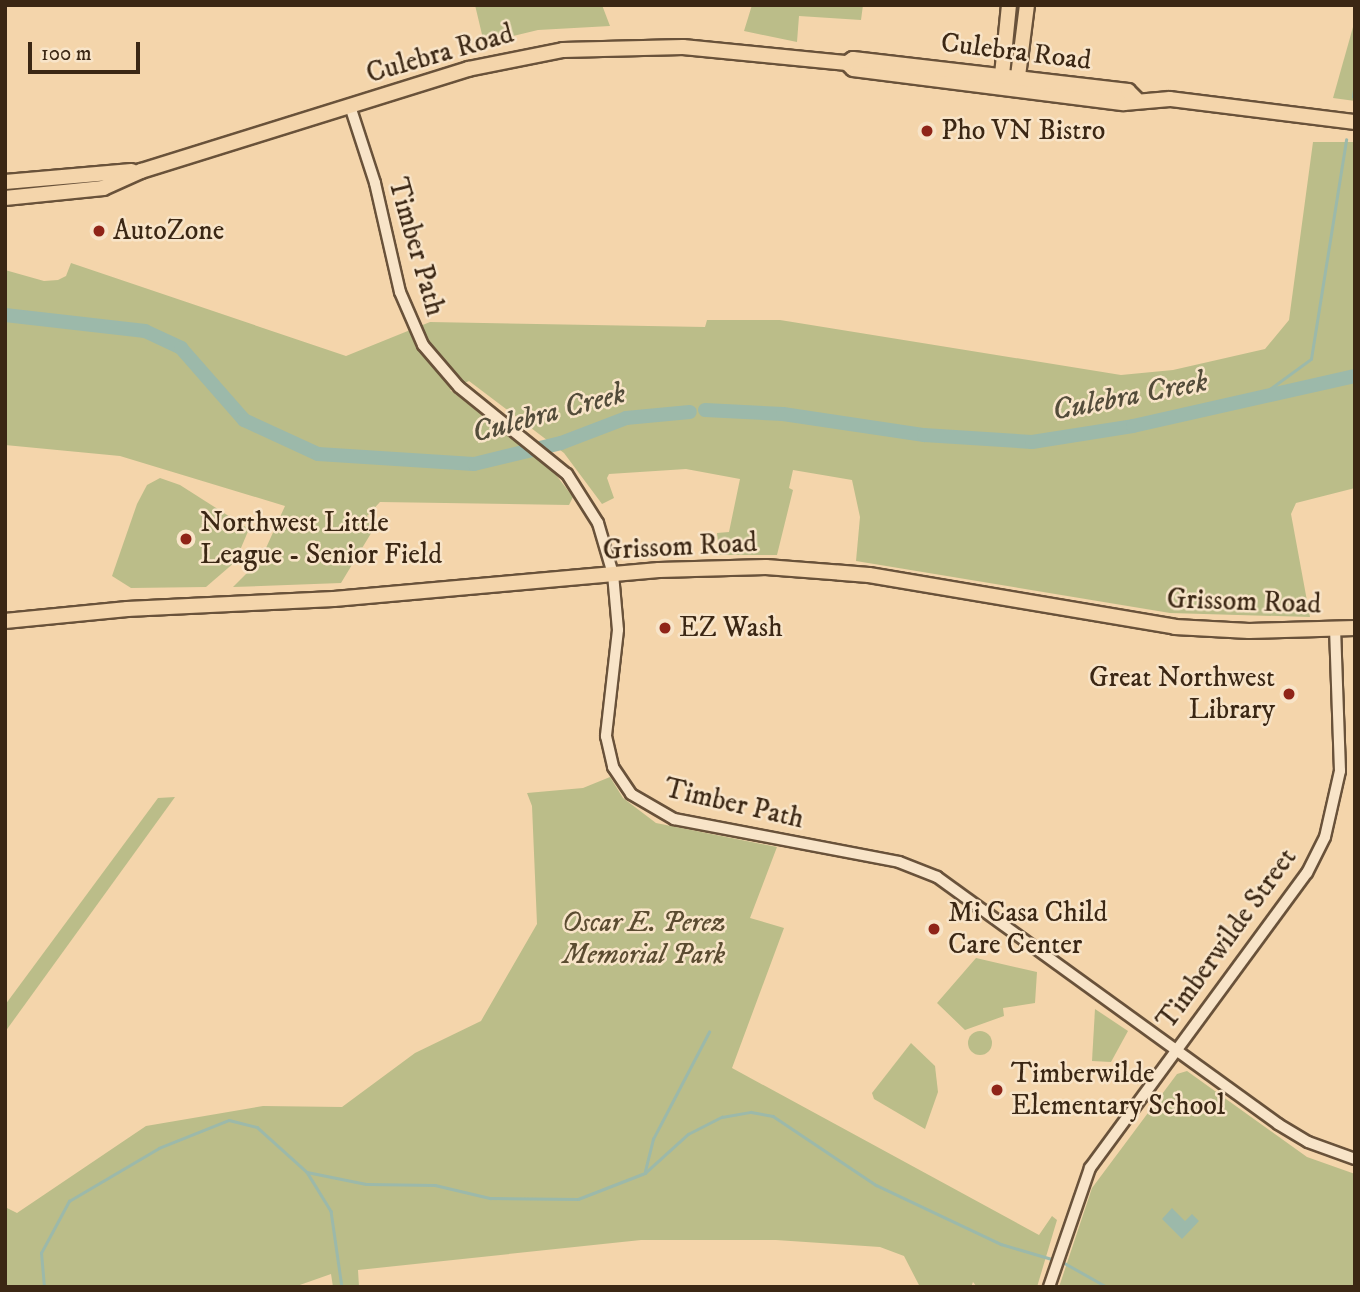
<!DOCTYPE html>
<style>
body{margin:0}
#map{position:relative;width:1360px;height:1292px;overflow:hidden;background:#f4d5ab;font-family:"IM FELL DW Pica",serif}
div>[style]{position:absolute}
.green>*{inset:0;background:#bbbd89}
.round{border-radius:50%}
.water>*{inset:0;background:#9cb9aa}
.stream>*{height:2.5px;margin:-1.25px;padding:0 1.25px;transform-origin:1.25px;border-radius:1.25px;background:#9cb9aa}
.river>*{height:14px;margin:-7px;padding:0 7px;transform-origin:7px;border-radius:7px;background:#9cb9aa}
.roads{filter:drop-shadow(2px 0 #69523a) drop-shadow(-2px 0 #69523a) drop-shadow(0 2px #69523a) drop-shadow(0 -2px #69523a)}
.minor>*{height:10px;margin:-5px;padding:0 5px;transform-origin:5px;border-radius:5px;background:#f8e4c8}
.major>*{height:14px;margin:-7px;padding:0 7px;transform-origin:7px;border-radius:7px;background:#f4d5ab}
.dots>*{width:19px;height:19px;translate:-50% -50%;box-sizing:border-box;border:4px solid #f8e4c8;border-radius:50%}
span{translate:-50% -50%;white-space:nowrap;text-align:center;line-height:1.15;-webkit-text-stroke:5px #f8e4c8;paint-order:stroke}
.street-label{font-size:28px;color:#3b2714}
.poi-label{font-size:28px;color:#3b2714}
.left{translate:0 -50%;text-align:left}
.right{translate:-100% -50%;text-align:right}
.park-label{font-size:28px;color:#5b4c31;font-style:italic}
.water-label{font-size:30px;color:#534c3a;font-style:italic}
.frame{position:absolute;inset:0;border:7px solid #3b2714;pointer-events:none}
.scale{position:absolute;left:28px;top:42px;width:112px;height:32px;box-sizing:border-box;border:4px solid #3b2714;border-top:0;padding-left:9px;font-size:21px;line-height:24px;white-space:nowrap;color:#3b2714;-webkit-text-stroke:5px #f8e4c8;paint-order:stroke}
</style>
<div id="map">
<div class="green">
<i style="clip-path:polygon(475px 5px,602px 5px,610px 26px,538px 30px,484px 43px)"></i>
<i style="clip-path:polygon(752px 5px,863px 5px,861px 20px,799px 16px,797px 42px,744px 31px)"></i>
<i style="clip-path:polygon(1355px 20px,1355px 101px,1333px 98px)"></i>
<i style="clip-path:polygon(1313px 142px,1355px 142px,1355px 488px,1296px 503px,1291px 514px,1310px 617px,1170px 613px,856px 561px,860px 517px,852px 480px,793px 470px,789px 488px,793px 490px,777px 555px,719px 555px,717px 533px,729px 532px,740px 479px,686px 469px,609px 474px,607px 478px,614px 498px,602px 504px,564px 453px,469px 381px,450px 390px,553px 471px,573px 497px,569px 505px,380px 502px,367px 516px,376px 525px,341px 583px,233px 587px,261px 559px,285px 506px,120px 456px,5px 445px,5px 270px,44px 281px,58px 280px,66px 276px,71px 263px,346px 356px,430px 322px,705px 327px,707px 320px,780px 320px,1121px 375px,1173px 370px,1265px 349px,1289px 320px)"></i>
<i style="clip-path:polygon(160px 478px,180px 485px,249px 529px,235px 562px,206px 587px,131px 588px,112px 576px,137px 504px,147px 485px)"></i>
<i style="clip-path:polygon(610px 777px,623px 798px,656px 823px,777px 847px,750px 918px,784px 928px,732px 1068px,1039px 1235px,1052px 1216px,1057px 1220px,1037px 1287px,977px 1287px,973px 1282px,971px 1287px,920px 1287px,904px 1256px,880px 1247px,776px 1240px,641px 1240px,358px 1270px,359px 1287px,333px 1287px,331px 1274px,294px 1287px,5px 1287px,5px 1207px,17px 1213px,146px 1126px,263px 1106px,342px 1107px,415px 1053px,481px 1021px,537px 924px,532px 806px,527px 793px,583px 788px)"></i>
<i style="clip-path:polygon(175px 797px,5px 1032px,5px 1005px,158px 798px)"></i>
<i style="clip-path:polygon(976px 958px,1037px 972px,1035px 1003px,1003px 1008px,1004px 1016px,965px 1030px,937px 1003px)"></i>
<i style="clip-path:polygon(1095px 1009px,1128px 1031px,1111px 1062px,1092px 1061px)"></i>
<i class="round" style="left:968px;top:1031px;width:24px;height:24px"></i>
<i style="clip-path:polygon(911px 1043px,935px 1066px,938px 1092px,925px 1129px,874px 1099px,872px 1093px)"></i>
<i style="clip-path:polygon(1187px 1071px,1307px 1157px,1355px 1174px,1355px 1287px,1059px 1287px,1092px 1188px,1177px 1074px)"></i>
</div>
<div class="water">
<i style="clip-path:polygon(1172px 1208px,1185px 1221px,1192px 1214px,1199px 1221px,1182px 1239px,1162px 1219px)"></i>
</div>
<div class="stream">
<i style="left:1353px;top:97px;width:14px;rotate:-82deg"></i>
<i style="left:1259px;top:397px;width:64px;rotate:-36.2deg"></i>
<i style="left:1311px;top:359px;width:222px;rotate:-80.9deg"></i>
<i style="left:645px;top:1171px;width:33px;rotate:-76deg"></i>
<i style="left:653px;top:1139px;width:121px;rotate:-62.4deg"></i>
<i style="left:307px;top:1172px;width:46px;rotate:58.4deg"></i>
<i style="left:331px;top:1211px;width:77px;rotate:81.8deg"></i>
<i style="left:1061px;top:1261px;width:53px;rotate:29.5deg"></i>
<i style="left:44px;top:1287px;width:34px;rotate:-95deg"></i>
<i style="left:41px;top:1253px;width:59px;rotate:-61.7deg"></i>
<i style="left:69px;top:1201px;width:104px;rotate:-30.5deg"></i>
<i style="left:159px;top:1148px;width:75px;rotate:-21.8deg"></i>
<i style="left:229px;top:1120px;width:29px;rotate:14deg"></i>
<i style="left:257px;top:1127px;width:67px;rotate:42deg"></i>
<i style="left:307px;top:1172px;width:60px;rotate:11.5deg"></i>
<i style="left:366px;top:1184px;width:69px;rotate:0.8deg"></i>
<i style="left:435px;top:1185px;width:57px;rotate:13.3deg"></i>
<i style="left:490px;top:1198px;width:88px;rotate:0.7deg"></i>
<i style="left:578px;top:1199px;width:72px;rotate:-21.2deg"></i>
<i style="left:645px;top:1173px;width:58px;rotate:-42.2deg"></i>
<i style="left:688px;top:1134px;width:38px;rotate:-27deg"></i>
<i style="left:722px;top:1117px;width:29px;rotate:-10deg"></i>
<i style="left:751px;top:1112px;width:22px;rotate:10deg"></i>
<i style="left:773px;top:1116px;width:124px;rotate:33.8deg"></i>
<i style="left:876px;top:1185px;width:138px;rotate:25.3deg"></i>
<i style="left:1001px;top:1244px;width:56px;rotate:16.5deg"></i>
</div>
<div class="river">
<i style="left:5px;top:315px;width:141px;rotate:6.5deg"></i>
<i style="left:145px;top:331px;width:40px;rotate:25deg"></i>
<i style="left:181px;top:348px;width:96px;rotate:48.8deg"></i>
<i style="left:244px;top:420px;width:81px;rotate:24.7deg"></i>
<i style="left:318px;top:454px;width:156px;rotate:3.7deg"></i>
<i style="left:474px;top:464px;width:89px;rotate:-13.6deg"></i>
<i style="left:561px;top:443px;width:70px;rotate:-21deg"></i>
<i style="left:626px;top:418px;width:64px;rotate:-5.4deg"></i>
<i style="left:705px;top:410px;width:78px;rotate:2.9deg"></i>
<i style="left:783px;top:414px;width:143px;rotate:8.5deg"></i>
<i style="left:924px;top:435px;width:108px;rotate:3.7deg"></i>
<i style="left:1032px;top:442px;width:102px;rotate:-9deg"></i>
<i style="left:1133px;top:426px;width:228px;rotate:-12.7deg"></i>
</div>
<div class="roads">
<div class="minor">
<i style="left:350px;top:106px;width:81px;rotate:72deg"></i>
<i style="left:375px;top:183px;width:112px;rotate:77.1deg"></i>
<i style="left:400px;top:292px;width:58px;rotate:66.5deg"></i>
<i style="left:423px;top:345px;width:55px;rotate:49.4deg"></i>
<i style="left:459px;top:387px;width:139px;rotate:38.9deg"></i>
<i style="left:567px;top:474px;width:58px;rotate:57.7deg"></i>
<i style="left:598px;top:523px;width:53px;rotate:73.6deg"></i>
<i style="left:613px;top:574px;width:56px;rotate:84.9deg"></i>
<i style="left:618px;top:630px;width:107px;rotate:96.5deg"></i>
<i style="left:606px;top:736px;width:32px;rotate:77deg"></i>
<i style="left:613px;top:767px;width:32px;rotate:56deg"></i>
<i style="left:631px;top:794px;width:50px;rotate:30.2deg"></i>
<i style="left:674px;top:819px;width:229px;rotate:10.8deg"></i>
<i style="left:899px;top:862px;width:41px;rotate:21.5deg"></i>
<i style="left:937px;top:877px;width:421px;rotate:35.9deg"></i>
<i style="left:1278px;top:1124px;width:35px;rotate:31deg"></i>
<i style="left:1308px;top:1142px;width:50px;rotate:19.9deg"></i>
<i style="left:1049px;top:1287px;width:126px;rotate:-71deg"></i>
<i style="left:1090px;top:1168px;width:366px;rotate:-53.7deg"></i>
<i style="left:1307px;top:873px;width:40px;rotate:-63.4deg"></i>
<i style="left:1325px;top:837px;width:68px;rotate:-77.2deg"></i>
<i style="left:1340px;top:771px;width:142px;rotate:-92deg"></i>
</div>
<div class="major">
<i style="left:847px;top:63px;width:8px;rotate:45deg"></i>
<i style="left:853px;top:69px;width:273px;rotate:7.2deg"></i>
<i style="left:1124px;top:103px;width:46px;rotate:-5deg"></i>
<i style="left:1170px;top:99px;width:186px;rotate:7.1deg"></i>
<i style="left:1002px;top:75px;width:70px;rotate:-84.3deg"></i>
<i style="left:1018px;top:76px;width:72px;rotate:-82.8deg"></i>
<i style="left:5px;top:182px;width:127px;rotate:-5deg"></i>
<i style="left:5px;top:198px;width:99px;rotate:-5.8deg"></i>
<i style="left:103px;top:188px;width:42px;rotate:-24.1deg"></i>
<i style="left:141px;top:171px;width:343px;rotate:-17.3deg"></i>
<i style="left:468px;top:69px;width:97px;rotate:-11.3deg"></i>
<i style="left:563px;top:50px;width:120px;rotate:-1.4deg"></i>
<i style="left:683px;top:47px;width:165px;rotate:5.6deg"></i>
<i style="left:847px;top:63px;width:7px;rotate:-34deg"></i>
<i style="left:853px;top:59px;width:277px;rotate:6.6deg"></i>
<i style="left:1128px;top:91px;width:11px;rotate:45deg"></i>
<i style="left:5px;top:621px;width:123px;rotate:-5.6deg"></i>
<i style="left:127px;top:609px;width:207px;rotate:-2.8deg"></i>
<i style="left:334px;top:599px;width:326px;rotate:-5.1deg"></i>
<i style="left:659px;top:570px;width:107px;rotate:-1.6deg"></i>
<i style="left:766px;top:567px;width:103px;rotate:4.4deg"></i>
<i style="left:869px;top:575px;width:310px;rotate:9.6deg"></i>
<i style="left:1175px;top:627px;width:74px;rotate:3.1deg"></i>
<i style="left:1249px;top:631px;width:106px;rotate:-1.6deg"></i>
</div>
</div>
<div class="dots">
<i style="left:927px;top:131px;background:#8f2418"></i>
<i style="left:99px;top:231px;background:#8f2418"></i>
<i style="left:186px;top:539px;background:#8f2418"></i>
<i style="left:665px;top:628px;background:#8f2418"></i>
<i style="left:1289px;top:694px;background:#8f2418"></i>
<i style="left:934px;top:929px;background:#8f2418"></i>
<i style="left:997px;top:1090px;background:#8f2418"></i>
</div>
<div class="street-label">
<span style="left:1016px;top:52px;rotate:7deg">Culebra Road</span>
<span style="left:440px;top:54px;rotate:-16deg">Culebra Road</span>
<span style="left:416px;top:247px;rotate:74deg">Timber Path</span>
<span style="left:680px;top:547px;rotate:-3deg">Grissom Road</span>
<span style="left:1244px;top:602px;rotate:2deg">Grissom Road</span>
<span style="left:734px;top:804px;rotate:13deg">Timber Path</span>
<span style="left:1227px;top:939px;rotate:-54deg">Timberwilde Street</span>
</div>
<div class="poi-label">
<span class="left" style="left:941px;top:131px">Pho VN Bistro</span>
<span class="left" style="left:113px;top:231px">AutoZone</span>
<span class="left" style="left:200px;top:539px">Northwest Little<br>League - Senior Field</span>
<span class="left" style="left:679px;top:628px">EZ Wash</span>
<span class="right" style="left:1275px;top:694px">Great Northwest<br>Library</span>
<span class="left" style="left:948px;top:929px">Mi Casa Child<br>Care Center</span>
<span class="left" style="left:1011px;top:1090px">Timberwilde<br>Elementary School</span>
</div>
<div class="park-label">
<span style="left:644px;top:939px">Oscar E. Perez<br>Memorial Park</span>
</div>
<div class="water-label">
<span style="left:1130px;top:397px;rotate:-11deg">Culebra Creek</span>
<span style="left:549px;top:414px;rotate:-15deg">Culebra Creek</span>
</div>
<div class="frame"></div>
<div class="scale">100 m</div>
</div>
